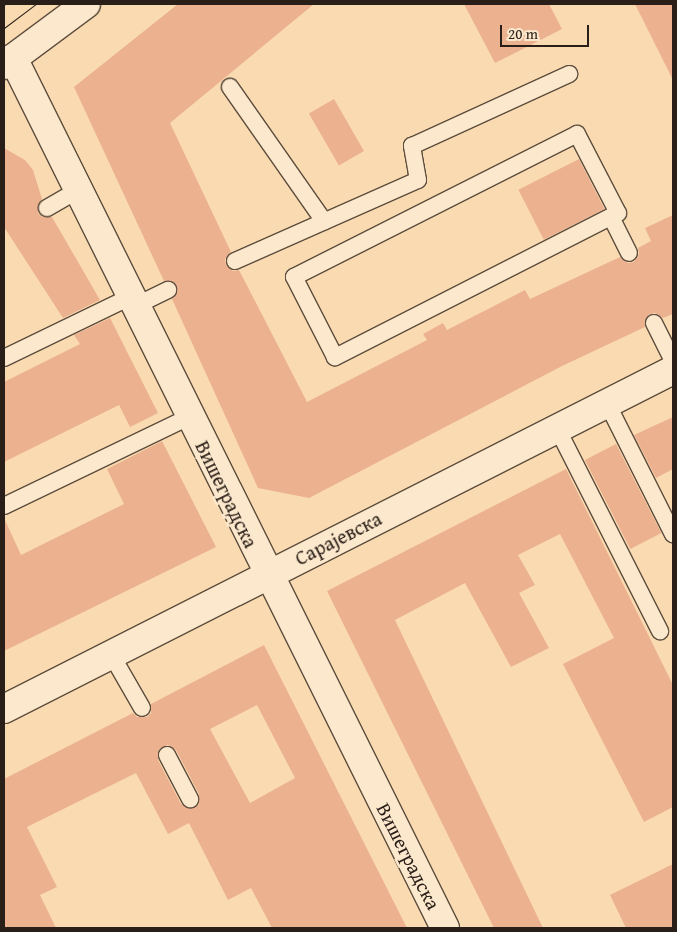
<!DOCTYPE html>
<meta charset="utf-8">
<style>
body{margin:0}
#map{position:relative;width:677px;height:932px;overflow:hidden;background:#fadbb1;font-family:"Gentium Book Plus",serif}
div>[style]{position:absolute}
.building>*{inset:0;background:#ecb18f;transform-origin:0 0}
.roads{filter:drop-shadow(1px 0 #5d4d3e) drop-shadow(-1px 0 #5d4d3e) drop-shadow(0 1px #5d4d3e) drop-shadow(0 -1px #5d4d3e)}
.lane>*{height:16px;margin:-8px;padding:0 8px;transform-origin:8px;border-radius:8px;background:#fce8cc}
.street>*{height:28px;margin:-14px;padding:0 14px;transform-origin:14px;border-radius:14px;background:#fce8cc}
.secondary>*{height:28px;margin:-14px;padding:0 14px;transform-origin:14px;border-radius:14px;background:#fce8cc}
.tram>*{height:1px;margin:-0.5px;padding:0 0.5px;transform-origin:0.5px;border-radius:0.5px;background:#291e18}
span{translate:-50% -50%;white-space:nowrap;text-align:center;line-height:1.15;-webkit-text-stroke:5px #fce8cc;paint-order:stroke}
.street-label{font-size:20px;color:#291e18}
.frame{position:absolute;inset:0;border:5px solid #291e18;pointer-events:none}
.scale{position:absolute;left:500px;top:25px;width:89px;height:22px;box-sizing:border-box;border:2px solid #291e18;border-top:0;padding-left:6px;font-size:15px;line-height:18px;white-space:nowrap;color:#291e18;-webkit-text-stroke:4px #fce8cc;paint-order:stroke}
</style>
<div id="map">
<div class="building">
<i style="clip-path:polygon(178px 4px,314px 4px,170px 123px,231px 252px,225px 259px,226px 265px,233px 271px,239px 270px,307px 402px,427px 340px,423px 334px,443px 323px,447px 330px,525px 290px,530px 299px,620px 257px,628px 263px,634px 262px,639px 254px,638px 248px,651px 241px,645px 228px,673px 215px,673px 314px,663px 318px,655px 313px,649px 314px,645px 327px,562px 366px,309px 498px,258px 488px,172px 299px,176px 295px,177px 286px,173px 282px,164px 281px,74px 87px)"></i>
<i style="clip-path:polygon(464px 4px,549px 4px,562px 29px,495px 63px)"></i>
<i style="clip-path:polygon(635px 4px,673px 4px,673px 80px)"></i>
<i style="left:334px;top:99px;width:60px;height:29px;rotate:60deg"></i>
<i style="clip-path:polygon(4px 148px,25px 160px,33px 170px,42px 199px,38px 213px,42px 217px,52px 217px,100px 300px,63px 318px,4px 227px)"></i>
<i style="left:579px;top:159px;width:56px;height:68px;rotate:63deg"></i>
<i style="clip-path:polygon(110px 318px,158px 413px,130px 427px,119px 405px,4px 462px,4px 382px,80px 344px,74px 335px)"></i>
<i style="clip-path:polygon(673px 417px,673px 469px,656px 478px,634px 435px)"></i>
<i style="clip-path:polygon(162px 441px,216px 547px,4px 651px,4px 518px,21px 555px,124px 504px,107px 469px)"></i>
<i style="left:616px;top:444px;width:100px;height:35px;rotate:63deg"></i>
<i style="clip-path:polygon(566px 469px,673px 685px,673px 807px,644px 822px,563px 664px,614px 638px,560px 534px,518px 555px,535px 585px,519px 593px,549px 648px,511px 667px,465px 583px,395px 620px,543px 928px,494px 928px,327px 591px)"></i>
<i style="clip-path:polygon(evenodd,264px 645px,407px 928px,272px 928px,251px 888px,228px 900px,189px 823px,168px 834px,136px 773px,27px 827px,57px 887px,40px 895px,56px 928px,4px 928px,4px 779px,133px 713px,137px 717px,147px 717px,151px 713px,151px 704px,264px 645px,257px 705px,295px 778px,250px 803px,210px 729px,257px 705px,264px 645px,168px 745px,176px 750px,199px 794px,199px 804px,194px 808px,181px 804px,158px 760px,159px 749px,168px 745px)"></i>
<i style="clip-path:polygon(673px 864px,673px 928px,626px 928px,610px 895px)"></i>
</div>
<div class="roads">
<div class="lane">
<i style="left:230px;top:87px;width:164px;rotate:55deg"></i>
<i style="left:577px;top:134px;width:89px;rotate:62.6deg"></i>
<i style="left:618px;top:213px;width:318px;rotate:153deg"></i>
<i style="left:335px;top:357px;width:90px;rotate:-117.1deg"></i>
<i style="left:294px;top:277px;width:317px;rotate:-26.8deg"></i>
<i style="left:47px;top:208px;width:22px;rotate:-30deg"></i>
<i style="left:611px;top:217px;width:40px;rotate:63.4deg"></i>
<i style="left:235px;top:261px;width:200px;rotate:-23.9deg"></i>
<i style="left:418px;top:180px;width:35px;rotate:-100deg"></i>
<i style="left:412px;top:146px;width:173px;rotate:-24.6deg"></i>
<i style="left:135px;top:306px;width:37px;rotate:-26deg"></i>
<i style="left:654px;top:323px;width:42px;rotate:63.4deg"></i>
<i style="left:4px;top:358px;width:140px;rotate:-25.8deg"></i>
<i style="left:607px;top:403px;width:147px;rotate:63.3deg"></i>
<i style="left:557px;top:428px;width:228px;rotate:63.1deg"></i>
<i style="left:4px;top:506px;width:205px;rotate:-25.7deg"></i>
<i style="left:111px;top:654px;width:62px;rotate:60.1deg"></i>
<i style="left:167px;top:755px;width:50px;rotate:62.4deg"></i>
</div>
<div class="street">
<i style="left:13px;top:58px;width:971px;rotate:63.59deg"></i>
</div>
<div class="secondary">
<i style="left:4px;top:65px;width:102px;rotate:-36.6deg"></i>
<i style="left:4px;top:709px;width:750px;rotate:-26.87deg"></i>
</div>
</div>
<div class="tram">
<i style="left:4px;top:5px;width:1px;rotate:-45deg"></i>
<i style="left:4px;top:28px;width:40px;rotate:-37deg"></i>
</div>
<div class="street-label">
<span style="left:227px;top:494px;rotate:64deg">Вишеградска</span>
<span style="left:338px;top:538px;rotate:-27deg">Сарајевска</span>
<span style="left:409px;top:856px;rotate:63deg">Вишеградска</span>
</div>
<div class="frame"></div>
<div class="scale">20 m</div>
</div>
